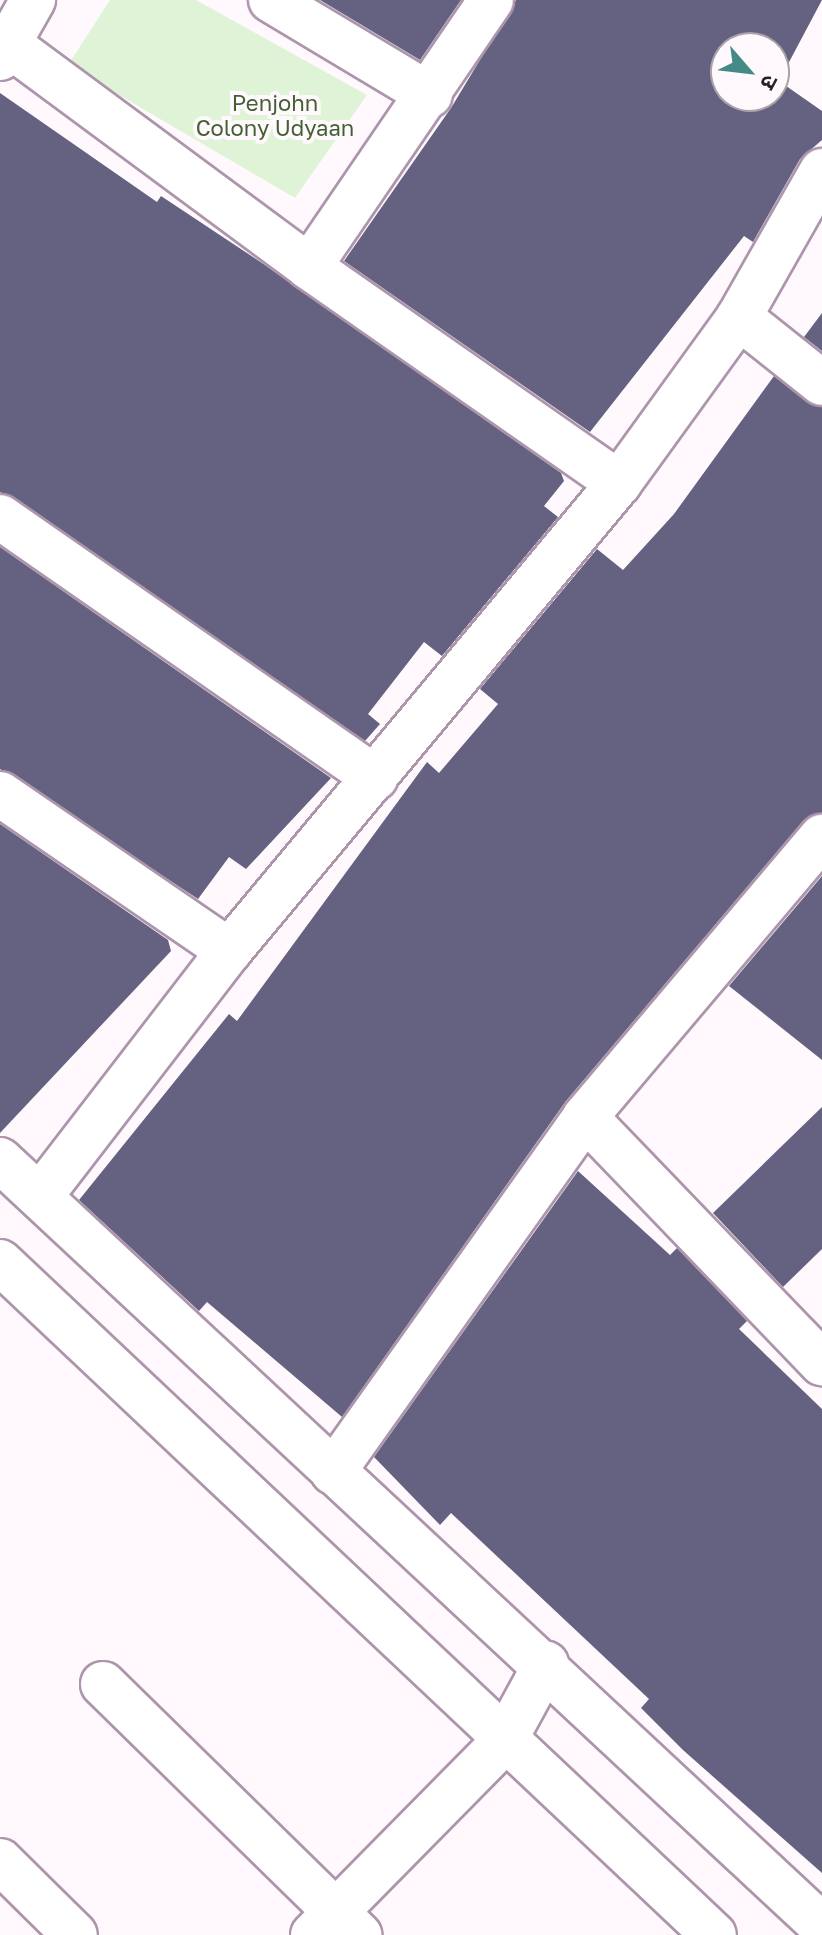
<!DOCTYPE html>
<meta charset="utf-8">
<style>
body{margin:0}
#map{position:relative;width:822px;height:1935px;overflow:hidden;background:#fff9fe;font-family:"Golos Text","Noto Sans Devanagari",sans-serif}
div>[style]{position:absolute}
.green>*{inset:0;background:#dff4d6}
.building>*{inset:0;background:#646280}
.roads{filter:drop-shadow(2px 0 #ad95ac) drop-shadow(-2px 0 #ad95ac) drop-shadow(0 2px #ad95ac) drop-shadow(0 -2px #ad95ac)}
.minor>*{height:44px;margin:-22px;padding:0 22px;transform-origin:22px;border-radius:22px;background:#fff}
.tertiary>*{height:44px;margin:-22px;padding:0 22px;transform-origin:22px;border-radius:22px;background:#fff}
span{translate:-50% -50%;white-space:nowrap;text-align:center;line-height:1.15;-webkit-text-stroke:8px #fff9fe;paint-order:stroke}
.park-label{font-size:22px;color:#436033}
.north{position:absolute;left:710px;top:32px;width:80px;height:80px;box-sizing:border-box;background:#fff9fe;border:2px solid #a9a2a8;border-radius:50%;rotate:118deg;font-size:22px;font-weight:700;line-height:32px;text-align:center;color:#281f27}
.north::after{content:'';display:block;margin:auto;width:28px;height:36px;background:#448b87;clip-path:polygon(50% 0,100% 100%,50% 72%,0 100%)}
</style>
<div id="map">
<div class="green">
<i style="clip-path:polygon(110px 0,196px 0,367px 95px,295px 198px,68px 65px)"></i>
</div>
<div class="building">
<i style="clip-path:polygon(320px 0,461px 0,420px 60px)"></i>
<i style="clip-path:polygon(evenodd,516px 0,822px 0,779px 81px,822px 111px,822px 140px,800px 159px,753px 242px,744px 236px,590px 432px,344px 261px,451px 108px,516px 0,726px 48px,774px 48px,774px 96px,726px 96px,726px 48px)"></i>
<i style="clip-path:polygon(0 93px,157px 202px,161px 196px,262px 263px,561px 473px,564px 481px,544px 506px,558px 517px,442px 656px,424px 642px,368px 714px,380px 724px,365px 741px,0 492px)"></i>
<i style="clip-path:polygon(822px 313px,822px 351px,804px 337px)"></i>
<i style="clip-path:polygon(774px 376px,822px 407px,822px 813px,803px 821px,566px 1101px,342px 1417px,207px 1302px,199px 1311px,79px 1200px,229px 1014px,237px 1021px,427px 762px,439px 773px,498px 704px,480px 689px,597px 549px,623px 570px,674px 514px)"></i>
<i style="clip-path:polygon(0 547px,331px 778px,246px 869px,229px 857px,198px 899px,0 769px)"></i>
<i style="clip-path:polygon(0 824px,168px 940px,171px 951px,0 1133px)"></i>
<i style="clip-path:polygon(822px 876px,822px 1060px,729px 986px)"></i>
<i style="clip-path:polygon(822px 1107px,822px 1249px,783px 1287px,713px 1213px)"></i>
<i style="clip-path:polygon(578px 1171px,670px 1255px,677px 1248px,747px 1321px,739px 1329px,822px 1409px,822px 1873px,683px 1750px,641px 1708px,649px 1699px,451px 1513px,440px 1525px,374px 1457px)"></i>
</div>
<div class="roads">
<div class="minor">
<i style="left:271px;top:0;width:185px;rotate:30.9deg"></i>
<i style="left:8px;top:44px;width:51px;rotate:-60.4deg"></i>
<i style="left:0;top:58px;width:16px;rotate:-60deg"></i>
<i style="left:8px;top:44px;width:375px;rotate:36.5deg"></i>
<i style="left:309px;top:267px;width:378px;rotate:34.9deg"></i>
<i style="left:309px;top:267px;width:323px;rotate:-55.7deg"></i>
<i style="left:739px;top:317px;width:106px;rotate:38.5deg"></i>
<i style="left:0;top:517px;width:457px;rotate:34.8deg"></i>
<i style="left:0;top:794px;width:278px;rotate:34.4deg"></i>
<i style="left:585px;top:1117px;width:342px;rotate:46.1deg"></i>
<i style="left:41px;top:1195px;width:308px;rotate:-52.4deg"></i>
<i style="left:229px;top:951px;width:609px;rotate:-50.19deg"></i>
<i style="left:619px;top:483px;width:205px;rotate:-54.1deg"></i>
<i style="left:739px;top:317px;width:168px;rotate:-60.4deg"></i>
<i style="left:333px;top:1472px;width:435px;rotate:-54.6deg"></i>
<i style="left:585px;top:1117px;width:367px;rotate:-49.8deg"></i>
<i style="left:103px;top:1684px;width:359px;rotate:44.4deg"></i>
<i style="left:0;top:1861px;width:105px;rotate:44.6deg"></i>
<i style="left:313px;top:1935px;width:272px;rotate:-45.4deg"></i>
<i style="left:504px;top:1741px;width:88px;rotate:-61.4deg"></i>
</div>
<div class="tertiary">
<i style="left:0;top:1160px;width:1124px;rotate:42.98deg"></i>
<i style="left:0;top:1262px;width:981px;rotate:43.31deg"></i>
</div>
</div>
<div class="park-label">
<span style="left:275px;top:115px">Penjohn<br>Colony Udyaan</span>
</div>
<div class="north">उ</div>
</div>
